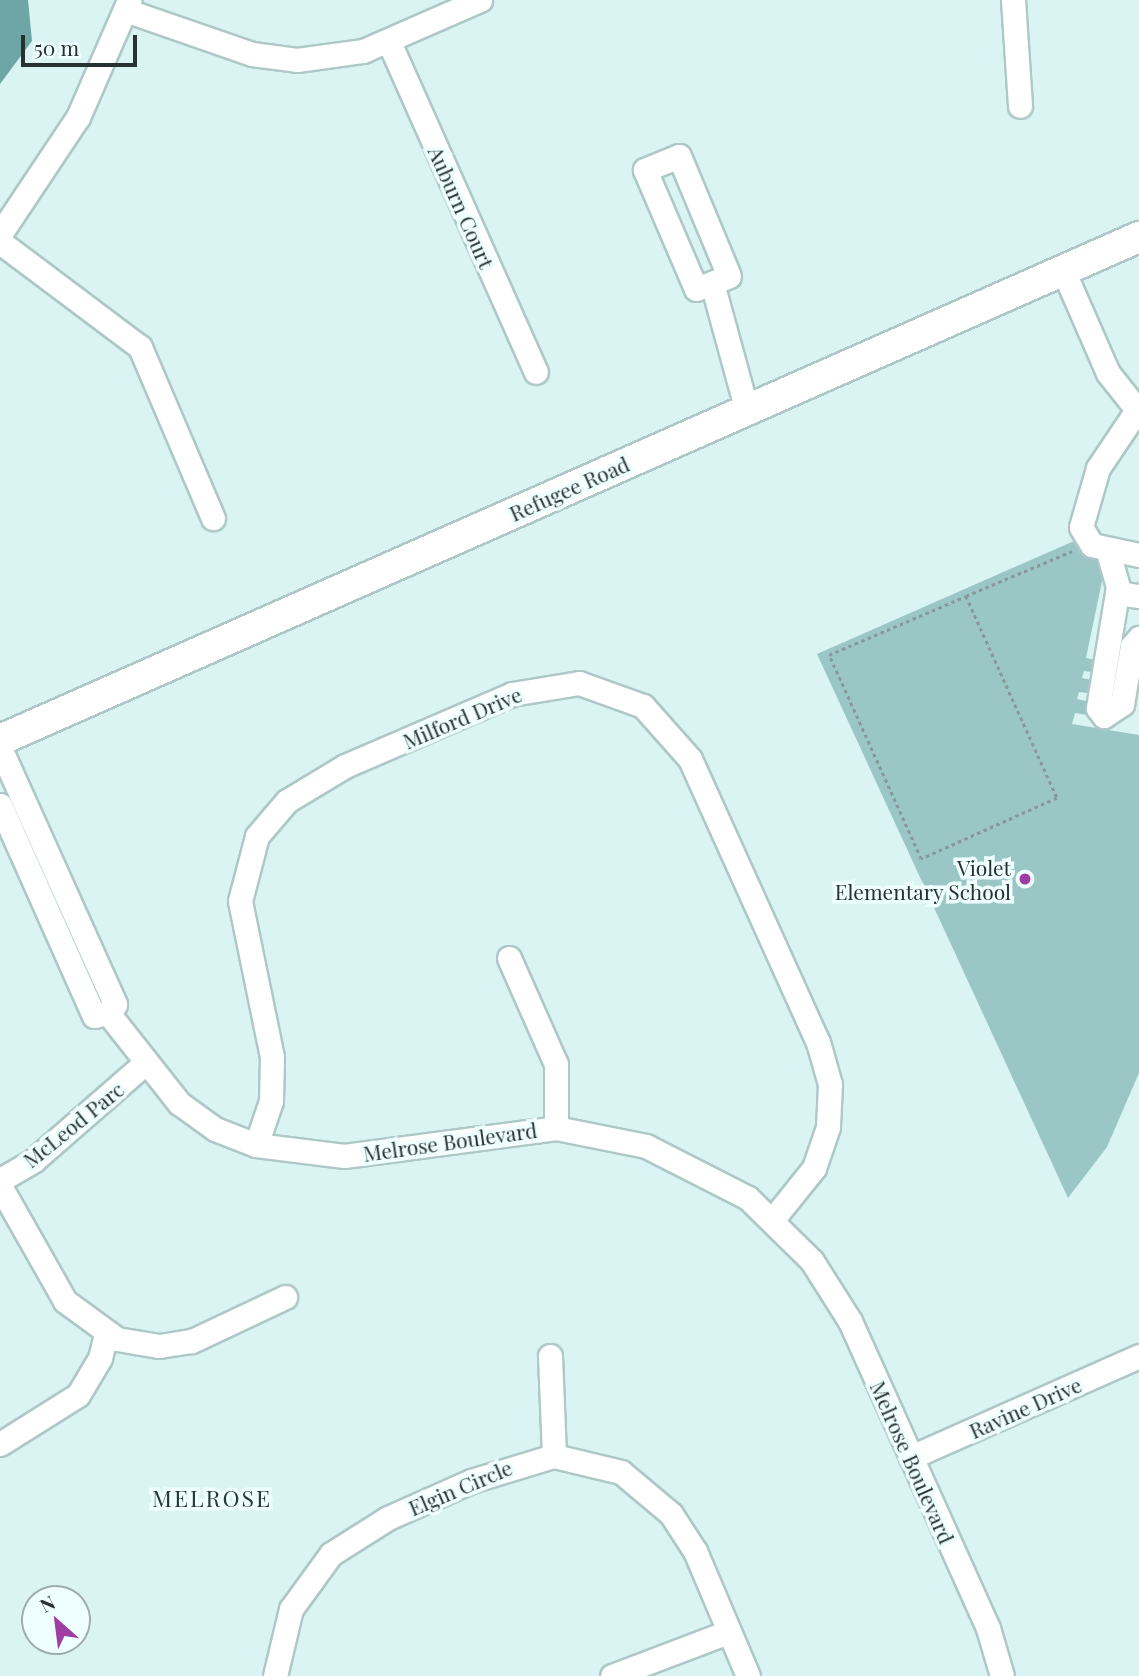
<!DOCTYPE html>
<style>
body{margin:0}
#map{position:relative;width:1139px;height:1676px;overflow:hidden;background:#daf4f4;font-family:"Playfair Display",serif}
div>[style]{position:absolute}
.green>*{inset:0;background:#9bc6c6}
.water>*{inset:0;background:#6da6a5}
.path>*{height:2.5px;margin-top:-1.25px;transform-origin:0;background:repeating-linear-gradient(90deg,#869999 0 3.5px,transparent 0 7px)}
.roads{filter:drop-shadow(2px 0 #aec8c7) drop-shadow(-2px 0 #aec8c7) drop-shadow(0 2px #aec8c7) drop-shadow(0 -2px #aec8c7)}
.minor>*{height:23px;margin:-11.5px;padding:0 11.5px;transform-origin:11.5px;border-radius:11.5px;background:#fff}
.major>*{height:30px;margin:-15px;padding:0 15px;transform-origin:15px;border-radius:15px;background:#fff}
.dots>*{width:19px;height:19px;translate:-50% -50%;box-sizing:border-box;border:4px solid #efffff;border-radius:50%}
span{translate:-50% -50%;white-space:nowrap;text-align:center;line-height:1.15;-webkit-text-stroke:7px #efffff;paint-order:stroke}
.street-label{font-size:21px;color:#273131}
.poi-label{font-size:21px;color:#273131}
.right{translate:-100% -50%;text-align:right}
.neighbourhood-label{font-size:23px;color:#253a3a;letter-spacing:2px}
.north{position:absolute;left:21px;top:1585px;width:70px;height:70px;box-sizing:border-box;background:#efffff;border:2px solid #9fadad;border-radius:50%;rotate:332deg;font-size:19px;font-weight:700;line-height:28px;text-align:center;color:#273131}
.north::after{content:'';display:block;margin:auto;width:24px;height:32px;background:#9e3da4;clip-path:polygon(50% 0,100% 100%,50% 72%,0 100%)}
.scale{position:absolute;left:21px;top:35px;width:116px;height:32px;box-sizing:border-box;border:4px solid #273131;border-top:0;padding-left:9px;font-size:21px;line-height:24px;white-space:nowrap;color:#273131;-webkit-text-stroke:5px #efffff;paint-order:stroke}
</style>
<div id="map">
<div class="green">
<i style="clip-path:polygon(1074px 541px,1106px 562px,1086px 658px,1101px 661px,1099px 673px,1084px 671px,1082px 678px,1098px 681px,1096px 694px,1079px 692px,1077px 699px,1095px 703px,1093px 716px,1075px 713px,1072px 724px,1139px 735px,1139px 1073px,1107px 1147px,1068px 1198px,817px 654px)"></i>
</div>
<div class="water">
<i style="clip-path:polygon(0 0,28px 0,32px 41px,0 84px)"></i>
</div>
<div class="path">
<i style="left:966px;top:596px;width:222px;rotate:65.7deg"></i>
<i style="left:1057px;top:798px;width:149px;rotate:155.8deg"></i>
<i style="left:921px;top:859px;width:224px;rotate:-114.3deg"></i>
<i style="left:829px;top:655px;width:149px;rotate:-23.3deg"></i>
<i style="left:966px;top:596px;width:115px;rotate:-23deg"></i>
</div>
<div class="roads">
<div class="minor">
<i style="left:1013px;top:0;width:106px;rotate:86.2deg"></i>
<i style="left:125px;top:10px;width:134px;rotate:19.1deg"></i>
<i style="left:252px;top:54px;width:45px;rotate:7.6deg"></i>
<i style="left:297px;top:60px;width:67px;rotate:-7.8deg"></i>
<i style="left:363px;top:51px;width:128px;rotate:-23.6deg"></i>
<i style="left:389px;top:42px;width:361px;rotate:66deg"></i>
<i style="left:0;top:234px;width:141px;rotate:-56.3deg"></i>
<i style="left:78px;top:117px;width:128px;rotate:-66.4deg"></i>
<i style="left:0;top:242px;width:175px;rotate:36.9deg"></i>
<i style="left:140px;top:347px;width:186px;rotate:66.9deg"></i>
<i style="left:1063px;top:270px;width:112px;rotate:66.4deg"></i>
<i style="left:1108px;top:373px;width:50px;rotate:51.5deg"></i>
<i style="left:712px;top:283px;width:18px;rotate:-22deg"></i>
<i style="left:729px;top:276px;width:130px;rotate:-112.6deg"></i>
<i style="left:679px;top:156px;width:37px;rotate:158deg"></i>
<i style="left:645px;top:170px;width:129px;rotate:66.8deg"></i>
<i style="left:696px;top:289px;width:17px;rotate:-21deg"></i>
<i style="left:712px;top:283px;width:133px;rotate:74.7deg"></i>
<i style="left:1137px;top:410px;width:70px;rotate:123.9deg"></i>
<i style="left:1098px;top:468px;width:61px;rotate:106.1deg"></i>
<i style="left:1081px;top:527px;width:21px;rotate:59deg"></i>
<i style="left:1092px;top:545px;width:48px;rotate:12deg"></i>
<i style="left:1108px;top:552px;width:36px;rotate:74deg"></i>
<i style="left:1118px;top:587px;width:123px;rotate:99.4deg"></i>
<i style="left:1098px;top:708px;width:10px;rotate:53deg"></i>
<i style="left:1104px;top:716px;width:22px;rotate:-34deg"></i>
<i style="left:1122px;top:704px;width:59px;rotate:-80.2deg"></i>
<i style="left:1132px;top:646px;width:11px;rotate:-49deg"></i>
<i style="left:1117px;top:593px;width:22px;rotate:8deg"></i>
<i style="left:0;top:748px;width:281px;rotate:65.8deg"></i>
<i style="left:115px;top:1004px;width:11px;rotate:128deg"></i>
<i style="left:108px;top:1013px;width:14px;rotate:168deg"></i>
<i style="left:94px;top:1016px;width:231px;rotate:-114deg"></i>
<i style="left:509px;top:958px;width:116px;rotate:66.1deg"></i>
<i style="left:556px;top:1064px;width:64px;rotate:90deg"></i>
<i style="left:108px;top:1013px;width:115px;rotate:51.7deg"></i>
<i style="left:179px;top:1103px;width:44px;rotate:35.8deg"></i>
<i style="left:215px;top:1129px;width:44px;rotate:21.3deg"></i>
<i style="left:256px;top:1145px;width:89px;rotate:7.1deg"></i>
<i style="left:344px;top:1156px;width:214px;rotate:-7.5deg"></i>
<i style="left:556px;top:1128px;width:92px;rotate:11.3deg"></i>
<i style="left:646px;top:1146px;width:114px;rotate:27deg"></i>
<i style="left:748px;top:1198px;width:90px;rotate:44.5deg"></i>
<i style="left:812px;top:1261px;width:71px;rotate:57.7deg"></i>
<i style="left:850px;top:1321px;width:337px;rotate:65.8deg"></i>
<i style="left:988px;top:1628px;width:50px;rotate:73.7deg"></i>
<i style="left:256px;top:1145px;width:46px;rotate:-71.2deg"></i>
<i style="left:271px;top:1101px;width:44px;rotate:-88.7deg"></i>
<i style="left:272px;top:1057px;width:159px;rotate:-101.6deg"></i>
<i style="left:240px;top:901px;width:67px;rotate:-75.3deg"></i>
<i style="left:257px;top:836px;width:46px;rotate:-49.4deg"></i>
<i style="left:287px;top:801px;width:68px;rotate:-31.1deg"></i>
<i style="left:345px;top:766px;width:182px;rotate:-23.3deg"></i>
<i style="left:512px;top:694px;width:68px;rotate:-9.3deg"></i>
<i style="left:579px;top:683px;width:68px;rotate:19.8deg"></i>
<i style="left:643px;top:706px;width:71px;rotate:48.4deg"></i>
<i style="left:690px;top:759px;width:311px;rotate:65.7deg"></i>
<i style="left:818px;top:1042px;width:44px;rotate:74.1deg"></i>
<i style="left:830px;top:1084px;width:43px;rotate:92.7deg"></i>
<i style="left:828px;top:1127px;width:43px;rotate:108.9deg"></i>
<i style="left:814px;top:1168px;width:65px;rotate:128.8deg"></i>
<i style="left:0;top:1180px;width:39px;rotate:-30deg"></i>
<i style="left:34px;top:1160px;width:145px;rotate:-41.1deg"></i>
<i style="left:0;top:1186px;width:132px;rotate:60.5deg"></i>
<i style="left:65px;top:1301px;width:64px;rotate:36.2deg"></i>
<i style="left:117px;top:1339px;width:43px;rotate:9.5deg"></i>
<i style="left:159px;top:1346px;width:33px;rotate:-9deg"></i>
<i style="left:192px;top:1341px;width:103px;rotate:-25.3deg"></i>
<i style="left:550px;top:1356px;width:100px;rotate:87.7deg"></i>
<i style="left:0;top:1444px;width:92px;rotate:-32.1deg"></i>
<i style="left:78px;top:1395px;width:43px;rotate:-59.3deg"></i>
<i style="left:100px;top:1358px;width:25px;rotate:-76deg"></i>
<i style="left:911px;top:1457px;width:249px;rotate:-23.9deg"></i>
<i style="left:275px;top:1676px;width:69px;rotate:-76.6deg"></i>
<i style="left:291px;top:1609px;width:68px;rotate:-54deg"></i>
<i style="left:331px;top:1554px;width:67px;rotate:-32.3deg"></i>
<i style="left:388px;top:1518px;width:91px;rotate:-24deg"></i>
<i style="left:471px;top:1481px;width:87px;rotate:-16.8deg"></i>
<i style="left:554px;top:1456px;width:69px;rotate:13.4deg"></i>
<i style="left:621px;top:1472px;width:65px;rotate:40deg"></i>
<i style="left:671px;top:1514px;width:44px;rotate:57deg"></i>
<i style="left:695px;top:1551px;width:136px;rotate:67deg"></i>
<i style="left:612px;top:1676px;width:124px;rotate:-20.8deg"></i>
</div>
<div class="major">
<i style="left:0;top:740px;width:1245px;rotate:-23.83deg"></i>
</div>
</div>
<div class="dots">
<i style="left:1025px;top:879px;background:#9e3da4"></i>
</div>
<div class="street-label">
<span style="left:462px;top:207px;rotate:66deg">Auburn Court</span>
<span style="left:569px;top:488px;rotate:-24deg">Refugee Road</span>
<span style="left:462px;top:717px;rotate:-23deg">Milford Drive</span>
<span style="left:73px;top:1124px;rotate:-39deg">McLeod Parc</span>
<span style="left:450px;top:1141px;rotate:-8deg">Melrose Boulevard</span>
<span style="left:1025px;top:1407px;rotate:-24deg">Ravine Drive</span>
<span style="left:913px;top:1462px;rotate:66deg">Melrose Boulevard</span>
<span style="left:460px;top:1487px;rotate:-23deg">Elgin Circle</span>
</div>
<div class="poi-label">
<span class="right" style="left:1011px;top:879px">Violet<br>Elementary School</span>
</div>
<div class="neighbourhood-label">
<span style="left:212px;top:1498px">MELROSE</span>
</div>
<div class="north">N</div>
<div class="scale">50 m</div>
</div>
